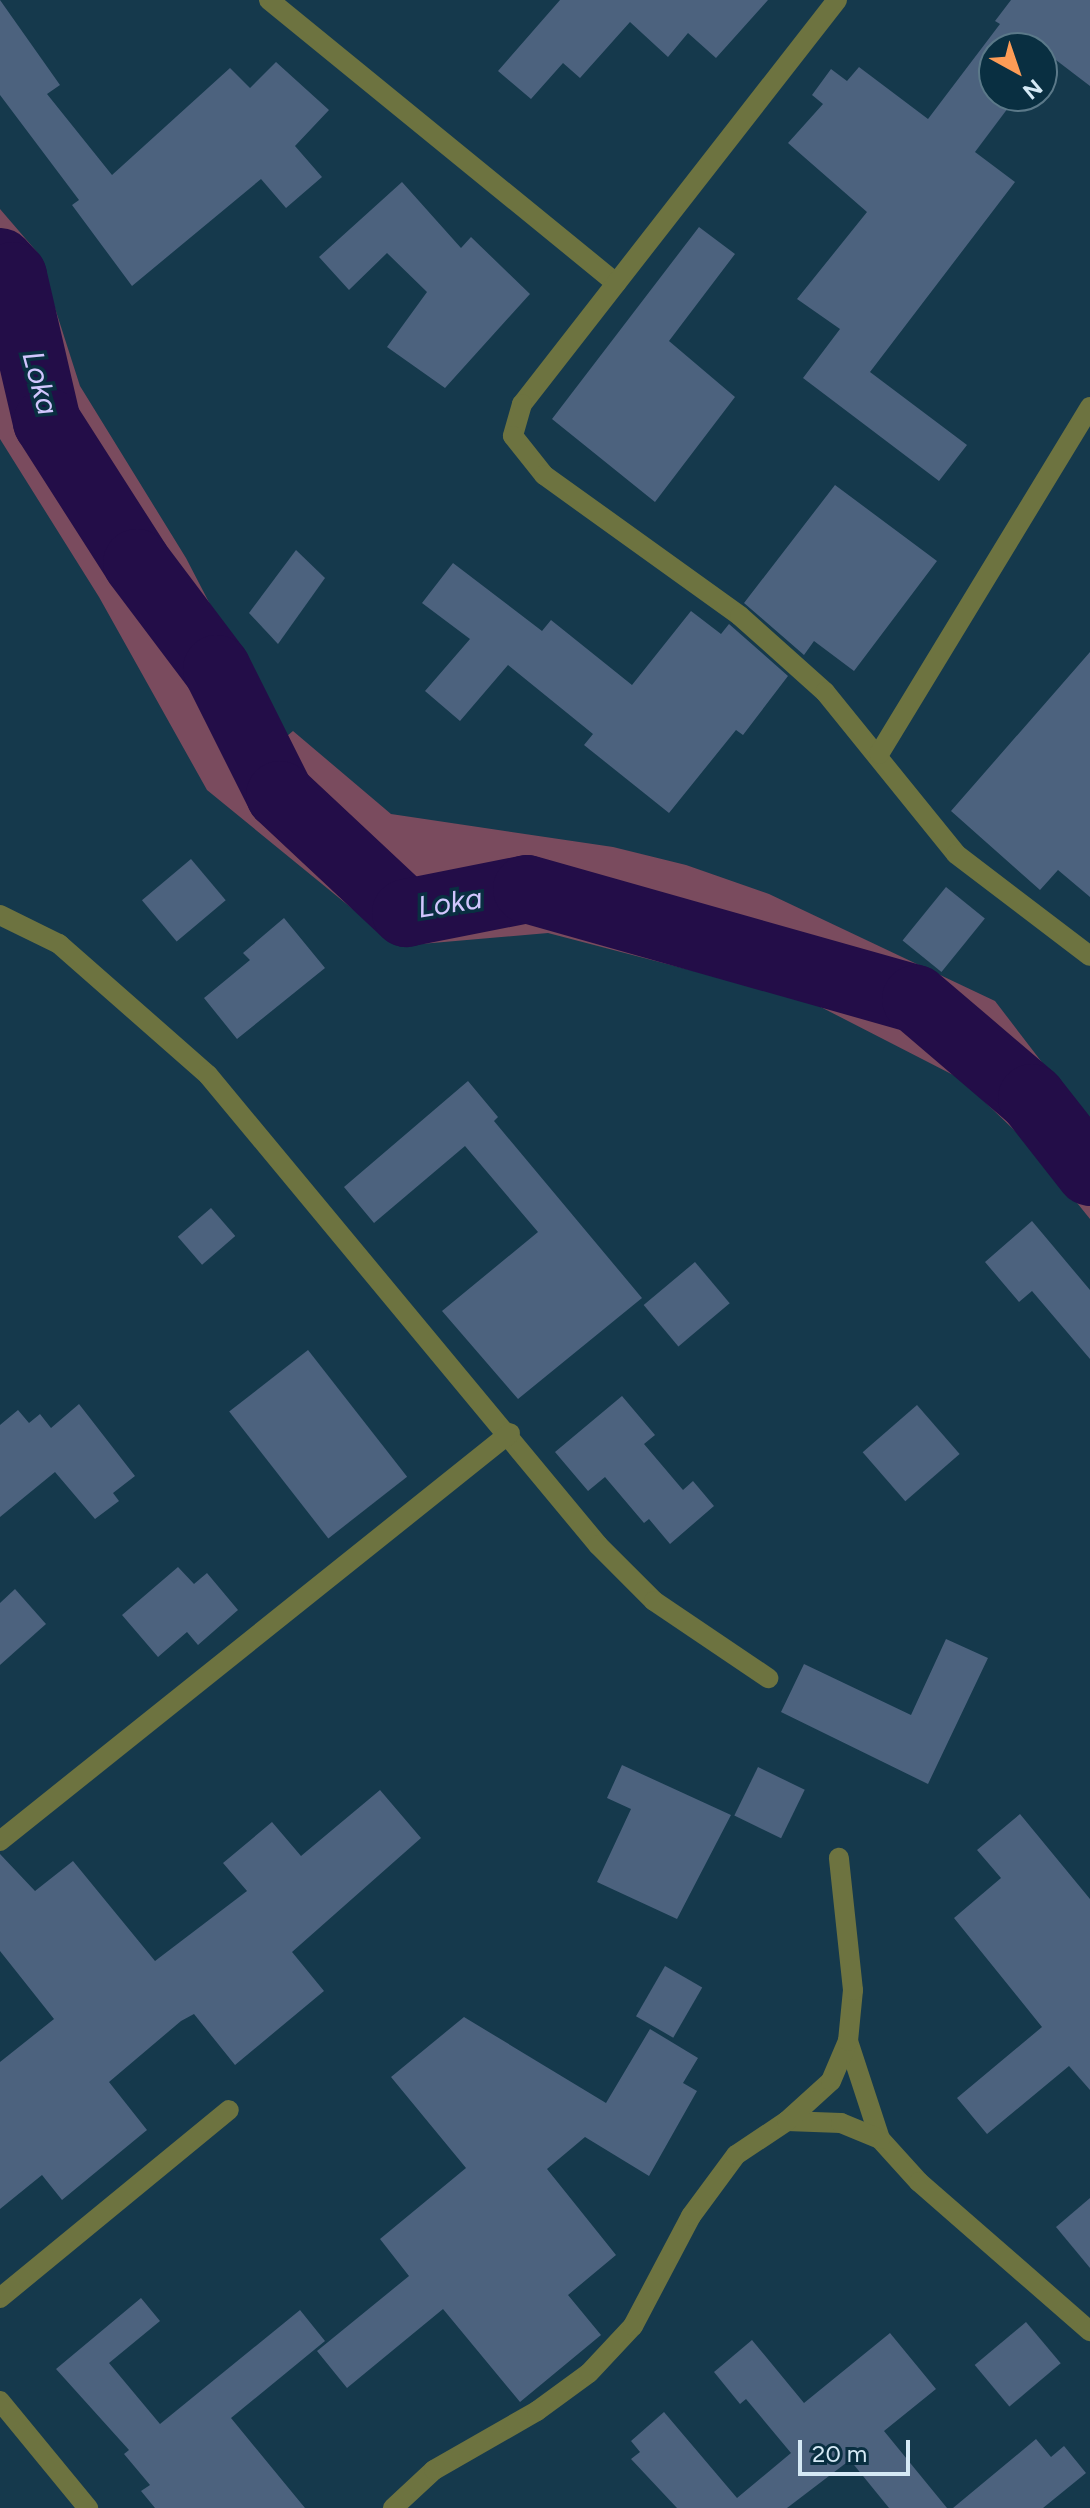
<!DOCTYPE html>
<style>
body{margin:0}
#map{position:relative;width:1090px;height:2508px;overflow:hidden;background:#15394c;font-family:Figtree,sans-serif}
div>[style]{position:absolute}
.green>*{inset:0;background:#7a4b5e}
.river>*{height:68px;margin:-34px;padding:0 34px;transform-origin:34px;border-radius:34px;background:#230d48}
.building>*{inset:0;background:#4c627e;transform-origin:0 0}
.minor>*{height:20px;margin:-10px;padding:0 10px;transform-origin:10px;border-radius:10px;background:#6d7340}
span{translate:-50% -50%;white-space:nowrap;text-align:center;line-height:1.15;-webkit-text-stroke:7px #092f41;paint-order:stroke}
.water-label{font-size:30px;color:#d1c5fd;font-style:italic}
.north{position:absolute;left:978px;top:32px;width:80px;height:80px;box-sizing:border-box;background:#092f41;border:2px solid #5b7989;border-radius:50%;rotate:140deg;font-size:22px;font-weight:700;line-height:32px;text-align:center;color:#d5e9f5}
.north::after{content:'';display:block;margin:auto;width:28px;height:36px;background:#fd9c56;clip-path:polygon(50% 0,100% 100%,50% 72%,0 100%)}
.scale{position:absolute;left:798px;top:2440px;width:112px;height:36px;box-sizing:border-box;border:4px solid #d5e9f5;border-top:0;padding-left:10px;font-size:24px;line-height:28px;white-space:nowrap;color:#d5e9f5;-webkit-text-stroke:6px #092f41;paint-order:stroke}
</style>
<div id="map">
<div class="green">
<i style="clip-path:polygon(0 209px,37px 252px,80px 386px,186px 558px,281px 741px,293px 731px,391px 814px,613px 847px,686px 865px,769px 894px,995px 1001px,1090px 1125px,1090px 1219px,1033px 1148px,961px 1079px,809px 1001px,548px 933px,398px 946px,207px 790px,99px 597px,0 439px)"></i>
</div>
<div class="river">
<i style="left:0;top:262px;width:19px;rotate:47deg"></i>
<i style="left:13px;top:276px;width:150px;rotate:76.9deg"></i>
<i style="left:47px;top:422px;width:167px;rotate:57.4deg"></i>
<i style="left:137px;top:563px;width:133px;rotate:53deg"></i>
<i style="left:217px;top:669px;width:141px;rotate:63.4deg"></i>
<i style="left:280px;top:795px;width:173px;rotate:43.1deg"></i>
<i style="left:406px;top:913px;width:123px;rotate:-11.2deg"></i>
<i style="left:527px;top:889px;width:404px;rotate:15.8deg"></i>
<i style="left:916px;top:999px;width:153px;rotate:40.5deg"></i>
<i style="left:1032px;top:1098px;width:94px;rotate:51.9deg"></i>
</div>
<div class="building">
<i style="clip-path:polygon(0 0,60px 85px,47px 94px,112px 175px,230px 68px,250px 88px,276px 62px,329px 110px,295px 146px,322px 177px,286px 208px,261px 179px,132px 286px,72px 205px,79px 200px,0 95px)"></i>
<i style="clip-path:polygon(560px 0,768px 0,716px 58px,688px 33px,668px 57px,630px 22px,580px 78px,563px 63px,531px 99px,498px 71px)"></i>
<i style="clip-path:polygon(1011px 0,1090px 0,1090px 86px,1052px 57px,1042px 64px,1042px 48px,994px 48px,994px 96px,1017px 96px,975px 152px,1015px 182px,870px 372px,967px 445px,939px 481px,803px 378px,840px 329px,797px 299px,867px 212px,788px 143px,823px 104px,812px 95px,831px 69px,847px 81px,859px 67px,928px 119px,1000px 24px,995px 21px)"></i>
<i style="clip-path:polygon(402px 182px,461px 248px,471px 237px,530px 294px,445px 388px,387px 347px,427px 292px,387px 253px,349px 290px,319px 257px)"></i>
<i style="clip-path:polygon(699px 227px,735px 254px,669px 341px,735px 397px,655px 502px,552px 419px)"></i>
<i style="clip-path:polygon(835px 485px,937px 561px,854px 671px,814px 641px,804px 655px,744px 603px)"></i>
<i style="clip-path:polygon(296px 550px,325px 578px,278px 644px,249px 613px)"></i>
<i style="clip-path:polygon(453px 563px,542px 631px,551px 620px,632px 685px,691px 611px,721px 634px,729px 624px,788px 676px,743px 735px,736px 730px,669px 813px,584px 745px,593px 734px,508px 665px,460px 721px,425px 691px,470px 639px,422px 603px)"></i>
<i style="clip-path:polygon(1090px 652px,1090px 897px,1058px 870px,1040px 890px,951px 811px)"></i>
<i style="left:191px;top:859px;width:54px;height:64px;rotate:50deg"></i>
<i style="left:946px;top:887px;width:50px;height:69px;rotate:39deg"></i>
<i style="clip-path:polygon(284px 918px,325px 968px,237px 1039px,204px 998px,250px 960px,243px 953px)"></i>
<i style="clip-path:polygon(468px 1081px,498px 1117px,494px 1121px,642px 1298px,518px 1399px,442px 1311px,538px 1232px,465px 1146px,374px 1223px,344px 1187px)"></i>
<i style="left:211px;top:1208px;width:37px;height:44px;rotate:49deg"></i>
<i style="clip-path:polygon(1032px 1221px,1090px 1290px,1090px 1359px,1032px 1291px,1019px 1302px,985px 1262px)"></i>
<i style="left:695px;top:1262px;width:54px;height:67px;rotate:50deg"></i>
<i style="left:308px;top:1350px;width:161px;height:100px;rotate:52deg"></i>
<i style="clip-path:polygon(622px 1396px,655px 1435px,644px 1444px,683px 1490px,693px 1481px,714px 1506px,670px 1544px,649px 1519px,644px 1523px,605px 1477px,588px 1491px,555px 1452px)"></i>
<i style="clip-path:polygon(79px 1404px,135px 1476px,113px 1493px,119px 1501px,95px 1519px,55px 1472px,0 1517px,0 1425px,18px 1410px,29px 1423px,40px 1414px,51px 1428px)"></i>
<i style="left:917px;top:1405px;width:65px;height:72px;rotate:49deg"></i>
<i style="clip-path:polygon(178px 1567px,194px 1584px,207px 1573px,238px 1610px,198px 1645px,187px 1632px,158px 1657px,122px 1615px)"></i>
<i style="clip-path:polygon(15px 1589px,46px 1624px,0 1665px,0 1603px)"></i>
<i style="clip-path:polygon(946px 1639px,988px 1658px,928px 1784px,781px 1712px,804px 1664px,911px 1715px)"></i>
<i style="clip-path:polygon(622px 1765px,731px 1815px,677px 1919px,597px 1882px,631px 1809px,607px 1798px)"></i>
<i style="left:758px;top:1767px;width:52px;height:54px;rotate:26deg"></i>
<i style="clip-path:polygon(380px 1790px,421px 1838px,292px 1952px,324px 1991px,235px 2065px,194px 2014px,181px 2021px,109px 2082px,147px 2130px,62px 2200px,42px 2175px,0 2209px,0 2062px,54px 2019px,0 1951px,0 1854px,35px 1891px,73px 1861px,155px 1961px,247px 1891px,223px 1863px,272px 1822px,301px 1856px)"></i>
<i style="clip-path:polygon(1020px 1814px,1090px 1899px,1090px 2090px,1069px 2066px,987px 2134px,957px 2098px,1042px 2027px,954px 1918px,1001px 1878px,977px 1850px)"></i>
<i style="left:665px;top:1966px;width:43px;height:58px;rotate:30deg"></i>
<i style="clip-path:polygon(464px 2017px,606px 2103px,650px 2029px,698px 2058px,683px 2083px,697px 2091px,649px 2176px,585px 2137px,547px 2169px,616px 2255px,568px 2295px,601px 2335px,520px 2402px,443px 2309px,347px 2388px,317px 2351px,409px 2276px,380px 2239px,466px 2168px,391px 2077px)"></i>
<i style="clip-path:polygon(1090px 2198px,1090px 2268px,1056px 2227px)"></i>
<i style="clip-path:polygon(141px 2298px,160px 2321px,109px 2363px,160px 2424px,300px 2310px,325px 2341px,231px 2418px,305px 2508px,155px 2508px,141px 2491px,150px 2485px,124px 2454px,129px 2450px,56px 2369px)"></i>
<i style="left:1026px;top:2322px;width:54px;height:67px;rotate:50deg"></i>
<i style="clip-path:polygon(890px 2333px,936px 2389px,884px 2431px,947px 2508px,889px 2508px,850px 2460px,787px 2508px,677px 2508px,631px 2459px,640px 2452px,631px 2441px,664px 2412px,737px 2498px,791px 2453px,746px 2399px,740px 2404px,714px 2372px,752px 2340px,804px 2403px)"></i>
<i style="clip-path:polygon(1036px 2439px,1051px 2457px,1064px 2446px,1086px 2473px,1043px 2508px,953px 2508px)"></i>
</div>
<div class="minor">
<i style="left:269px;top:0;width:448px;rotate:39.2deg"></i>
<i style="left:837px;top:0;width:512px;rotate:127.94deg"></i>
<i style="left:522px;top:404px;width:33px;rotate:106deg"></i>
<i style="left:513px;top:436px;width:50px;rotate:51.5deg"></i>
<i style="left:544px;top:475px;width:241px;rotate:35.7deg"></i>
<i style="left:740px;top:616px;width:114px;rotate:41.8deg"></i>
<i style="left:825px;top:692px;width:208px;rotate:51deg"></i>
<i style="left:956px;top:854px;width:168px;rotate:37.3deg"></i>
<i style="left:879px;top:754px;width:406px;rotate:-58.7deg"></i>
<i style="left:0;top:915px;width:66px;rotate:26.2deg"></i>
<i style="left:59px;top:944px;width:198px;rotate:41.3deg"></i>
<i style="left:208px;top:1075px;width:611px;rotate:50.31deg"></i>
<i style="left:598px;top:1545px;width:79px;rotate:45deg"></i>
<i style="left:654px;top:1601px;width:138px;rotate:34deg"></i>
<i style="left:0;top:1841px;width:653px;rotate:-38.66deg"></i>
<i style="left:848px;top:2041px;width:103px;rotate:71.9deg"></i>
<i style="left:880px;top:2139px;width:58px;rotate:47.8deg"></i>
<i style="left:919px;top:2182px;width:227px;rotate:41.1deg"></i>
<i style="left:787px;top:2121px;width:54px;rotate:2.1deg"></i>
<i style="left:841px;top:2123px;width:42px;rotate:22.3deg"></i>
<i style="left:0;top:2298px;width:296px;rotate:-39.4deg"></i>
<i style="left:0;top:2401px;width:139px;rotate:50.6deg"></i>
<i style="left:393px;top:2508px;width:56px;rotate:-42.8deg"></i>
<i style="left:434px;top:2470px;width:119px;rotate:-29.8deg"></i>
<i style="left:537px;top:2411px;width:64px;rotate:-36.2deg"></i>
<i style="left:589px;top:2373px;width:64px;rotate:-46.9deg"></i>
<i style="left:633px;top:2326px;width:124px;rotate:-62.2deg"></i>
<i style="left:691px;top:2216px;width:76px;rotate:-53.6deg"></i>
<i style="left:736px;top:2155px;width:61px;rotate:-33.7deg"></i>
<i style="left:787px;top:2121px;width:59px;rotate:-42.3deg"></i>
<i style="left:831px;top:2081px;width:43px;rotate:-67deg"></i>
<i style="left:848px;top:2041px;width:51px;rotate:-84.4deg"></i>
<i style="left:853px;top:1990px;width:133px;rotate:-96.1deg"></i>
</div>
<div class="water-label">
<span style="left:40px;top:383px;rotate:75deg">Loka</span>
<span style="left:450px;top:903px;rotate:-9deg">Loka</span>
</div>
<div class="north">N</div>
<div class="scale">20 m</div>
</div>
